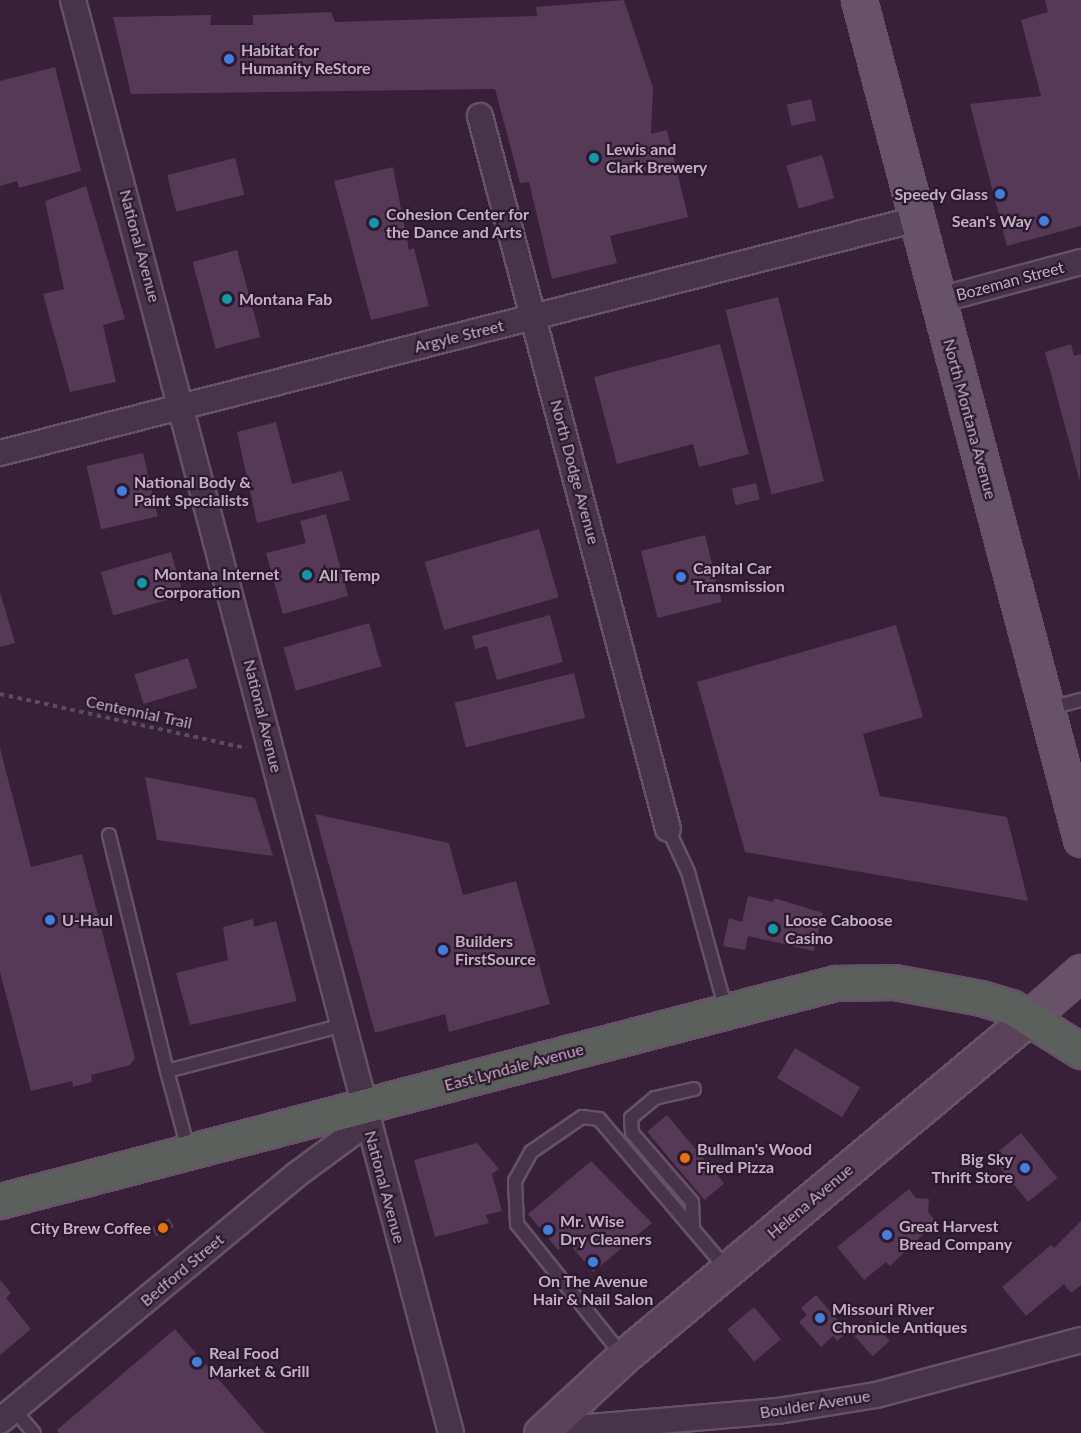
<!DOCTYPE html>
<style>
body{margin:0}
#map{position:relative;width:1081px;height:1433px;overflow:hidden;background:#372038;font-family:Lato,sans-serif}
div>[style]{position:absolute}
.building>*{inset:0;background:#553956;transform-origin:0 0}
.path>*{height:4px;margin-top:-2px;transform-origin:0;background:repeating-linear-gradient(90deg,#594d64 0 4.5px,transparent 0 9px)}
.roads{filter:drop-shadow(2px 0 #665166) drop-shadow(-2px 0 #665166) drop-shadow(0 2px #665166) drop-shadow(0 -2px #665166)}
.service>*{height:12px;margin:-6px;padding:0 6px;transform-origin:6px;border-radius:6px;background:#473448}
.minor>*{height:24px;margin:-12px;padding:0 12px;transform-origin:12px;border-radius:12px;background:#473448}
.secondary>*{height:33px;margin:-16.5px;padding:0 16.5px;transform-origin:16.5px;border-radius:16.5px;background:#5b425b}
.primary>*{height:33px;margin:-16.5px;padding:0 16.5px;transform-origin:16.5px;border-radius:16.5px;background:#675268}
.trunk>*{height:33px;margin:-16.5px;padding:0 16.5px;transform-origin:16.5px;border-radius:16.5px;background:#5c605c}
.dots>*{width:16px;height:16px;translate:-50% -50%;box-sizing:border-box;border:3px solid #2c192d;border-radius:50%}
span{translate:-50% -50%;white-space:nowrap;text-align:center;line-height:1.15;-webkit-text-stroke:4.5px #2c192d;paint-order:stroke}
.poi-label{font-size:16px;color:#c5aec5;font-weight:700}
.left{translate:0 -50%;text-align:left}
.right{translate:-100% -50%;text-align:right}
.street-label{font-size:16px;color:#c5aec5}
</style>
<div id="map">
<div class="building">
<i style="clip-path:polygon(624px 0,653px 88px,651px 134px,667px 130px,688px 217px,610px 236px,617px 263px,552px 279px,529px 182px,520px 183px,495px 89px,131px 94px,113px 17px,211px 15px,210px 25px,253px 25px,253px 15px,331px 12px,335px 22px,537px 16px,536px 7px)"></i>
<i style="clip-path:polygon(1045px 0,1081px 0,1081px 226px,1007px 246px,970px 104px,1041px 96px,1021px 20px,1048px 12px)"></i>
<i style="clip-path:polygon(55px 67px,81px 171px,19px 188px,17px 181px,0 186px,0 81px)"></i>
<i style="left:811px;top:99px;width:22px;height:25px;rotate:77deg"></i>
<i style="left:822px;top:155px;width:45px;height:37px;rotate:74deg"></i>
<i style="left:235px;top:158px;width:38px;height:70px;rotate:76deg"></i>
<i style="clip-path:polygon(393px 167px,409px 250px,414px 248px,429px 306px,371px 320px,334px 181px)"></i>
<i style="clip-path:polygon(86px 186px,125px 319px,103px 325px,116px 382px,70px 392px,43px 294px,64px 289px,45px 201px)"></i>
<i style="left:237px;top:250px;width:90px;height:46px;rotate:75deg"></i>
<i style="left:778px;top:297px;width:190px;height:54px;rotate:76deg"></i>
<i style="clip-path:polygon(720px 344px,749px 454px,699px 467px,693px 444px,617px 464px,594px 377px)"></i>
<i style="clip-path:polygon(1071px 344px,1074px 356px,1081px 354px,1080px 482px,1045px 352px)"></i>
<i style="clip-path:polygon(276px 422px,292px 484px,342px 471px,350px 500px,257px 523px,237px 432px)"></i>
<i style="left:143px;top:453px;width:65px;height:58px;rotate:77deg"></i>
<i style="left:756px;top:483px;width:17px;height:25px;rotate:77deg"></i>
<i style="clip-path:polygon(326px 514px,348px 596px,283px 614px,266px 553px,306px 543px,300px 521px)"></i>
<i style="left:539px;top:529px;width:71px;height:119px;rotate:74deg"></i>
<i style="left:705px;top:535px;width:69px;height:66px;rotate:76deg"></i>
<i style="left:171px;top:552px;width:45px;height:73px;rotate:74deg"></i>
<i style="clip-path:polygon(0 592px,15px 643px,0 647px)"></i>
<i style="clip-path:polygon(550px 615px,563px 662px,497px 680px,487px 646px,475px 649px,472px 636px)"></i>
<i style="left:369px;top:623px;width:45px;height:89px;rotate:74deg"></i>
<i style="clip-path:polygon(896px 625px,923px 717px,863px 734px,880px 796px,1007px 817px,1028px 901px,745px 852px,697px 682px)"></i>
<i style="left:188px;top:658px;width:31px;height:56px;rotate:73deg"></i>
<i style="left:574px;top:673px;width:46px;height:123px;rotate:76deg"></i>
<i style="clip-path:polygon(0 748px,31px 867px,82px 854px,135px 1058px,130px 1065px,91px 1075px,92px 1082px,73px 1087px,72px 1081px,31px 1091px,0 972px)"></i>
<i style="clip-path:polygon(145px 777px,255px 798px,273px 856px,157px 840px)"></i>
<i style="clip-path:polygon(315px 814px,449px 843px,463px 895px,516px 881px,550px 1004px,449px 1032px,445px 1014px,375px 1033px)"></i>
<i style="clip-path:polygon(748px 896px,773px 902px,774px 898px,823px 913px,814px 951px,748px 936px,745px 950px,723px 946px,729px 918px,742px 922px)"></i>
<i style="clip-path:polygon(253px 919px,254px 927px,276px 921px,297px 1001px,190px 1025px,176px 973px,228px 960px,223px 927px)"></i>
<i style="left:795px;top:1048px;width:76px;height:35px;rotate:31deg"></i>
<i style="left:667px;top:1115px;width:89px;height:26px;rotate:50deg"></i>
<i style="left:1021px;top:1133px;width:58px;height:38px;rotate:51deg"></i>
<i style="clip-path:polygon(477px 1143px,499px 1169px,492px 1174px,502px 1211px,486px 1215px,489px 1223px,435px 1237px,414px 1160px)"></i>
<i style="clip-path:polygon(591px 1161px,652px 1223px,593px 1272px,568px 1242px,558px 1250px,528px 1214px)"></i>
<i style="clip-path:polygon(909px 1189px,916px 1198px,929px 1199px,928px 1212px,936px 1222px,890px 1266px,886px 1262px,864px 1280px,837px 1247px)"></i>
<i style="left:169px;top:1218px;width:10px;height:20px;rotate:61deg"></i>
<i style="clip-path:polygon(1081px 1221px,1081px 1285px,1071px 1293px,1064px 1284px,1026px 1316px,1002px 1287px,1051px 1245px,1054px 1248px)"></i>
<i style="clip-path:polygon(0 1280px,11px 1293px,6px 1298px,31px 1329px,0 1355px)"></i>
<i style="clip-path:polygon(816px 1295px,848px 1332px,837px 1341px,833px 1336px,821px 1347px,799px 1322px,807px 1315px,801px 1308px)"></i>
<i style="left:754px;top:1307px;width:42px;height:35px;rotate:50deg"></i>
<i style="left:871px;top:1320px;width:28px;height:23px;rotate:48deg"></i>
<i style="clip-path:polygon(175px 1329px,265px 1433px,59px 1433px,57px 1430px)"></i>
</div>
<div class="path">
<i style="left:0;top:694px;width:252px;rotate:12.4deg"></i>
</div>
<div class="roads">
<div class="service">
<i style="left:1047px;top:709px;width:35px;rotate:-15deg"></i>
<i style="left:668px;top:829px;width:47px;rotate:65.1deg"></i>
<i style="left:688px;top:872px;width:143px;rotate:74.6deg"></i>
<i style="left:109px;top:835px;width:243px;rotate:76.2deg"></i>
<i style="left:189px;top:1152px;width:84px;rotate:-105.2deg"></i>
<i style="left:167px;top:1071px;width:182px;rotate:-14.6deg"></i>
<i style="left:693px;top:1229px;width:27px;rotate:-92deg"></i>
<i style="left:692px;top:1202px;width:91px;rotate:-131deg"></i>
<i style="left:632px;top:1133px;width:15px;rotate:-94deg"></i>
<i style="left:631px;top:1118px;width:31px;rotate:-40deg"></i>
<i style="left:655px;top:1098px;width:40px;rotate:-13deg"></i>
<i style="left:623px;top:1356px;width:169px;rotate:-128.8deg"></i>
<i style="left:517px;top:1224px;width:43px;rotate:-92.7deg"></i>
<i style="left:515px;top:1181px;width:33px;rotate:-61deg"></i>
<i style="left:531px;top:1152px;width:62px;rotate:-34.5deg"></i>
<i style="left:582px;top:1117px;width:17px;rotate:7deg"></i>
<i style="left:599px;top:1119px;width:196px;rotate:49.6deg"></i>
<i style="left:14px;top:1410px;width:30px;rotate:49deg"></i>
</div>
<div class="minor">
<i style="left:73px;top:0;width:1482px;rotate:75.22deg"></i>
<i style="left:480px;top:116px;width:737px;rotate:75.23deg"></i>
<i style="left:939px;top:300px;width:147px;rotate:-15deg"></i>
<i style="left:0;top:453px;width:946px;rotate:-14.32deg"></i>
<i style="left:0;top:1421px;width:385px;rotate:-39.7deg"></i>
<i style="left:296px;top:1175px;width:89px;rotate:-36.4deg"></i>
<i style="left:543px;top:1431px;width:236px;rotate:-4.9deg"></i>
<i style="left:778px;top:1411px;width:99px;rotate:-9.3deg"></i>
<i style="left:876px;top:1395px;width:212px;rotate:-15deg"></i>
</div>
<div class="secondary">
<i style="left:541px;top:1433px;width:112px;rotate:-42.8deg"></i>
<i style="left:623px;top:1357px;width:530px;rotate:-39.87deg"></i>
</div>
<div class="primary">
<i style="left:859px;top:0;width:868px;rotate:75.18deg"></i>
<i style="left:1030px;top:1017px;width:68px;rotate:-41.4deg"></i>
</div>
<div class="trunk">
<i style="left:0;top:1201px;width:863px;rotate:-14.63deg"></i>
<i style="left:835px;top:983px;width:59px;rotate:-1deg"></i>
<i style="left:894px;top:982px;width:88px;rotate:10.4deg"></i>
<i style="left:981px;top:998px;width:31px;rotate:17deg"></i>
<i style="left:1011px;top:1007px;width:83px;rotate:32.2deg"></i>
</div>
</div>
<div class="dots">
<i style="left:229px;top:59px;background:#3f7fe0"></i>
<i style="left:594px;top:158px;background:#0f9aa8"></i>
<i style="left:1000px;top:194px;background:#3f7fe0"></i>
<i style="left:1044px;top:221px;background:#3f7fe0"></i>
<i style="left:374px;top:223px;background:#0f9aa8"></i>
<i style="left:227px;top:299px;background:#0f9aa8"></i>
<i style="left:122px;top:491px;background:#3f7fe0"></i>
<i style="left:307px;top:575px;background:#0f9aa8"></i>
<i style="left:681px;top:577px;background:#3f7fe0"></i>
<i style="left:142px;top:583px;background:#0f9aa8"></i>
<i style="left:50px;top:920px;background:#3f7fe0"></i>
<i style="left:773px;top:929px;background:#0f9aa8"></i>
<i style="left:443px;top:950px;background:#3f7fe0"></i>
<i style="left:685px;top:1158px;background:#e8710a"></i>
<i style="left:1025px;top:1168px;background:#3f7fe0"></i>
<i style="left:163px;top:1228px;background:#e8710a"></i>
<i style="left:548px;top:1230px;background:#3f7fe0"></i>
<i style="left:887px;top:1235px;background:#3f7fe0"></i>
<i style="left:593px;top:1262px;background:#3f7fe0"></i>
<i style="left:820px;top:1318px;background:#3f7fe0"></i>
<i style="left:197px;top:1362px;background:#3f7fe0"></i>
</div>
<div class="poi-label">
<span class="left" style="left:241px;top:59px">Habitat for<br>Humanity ReStore</span>
<span class="left" style="left:606px;top:158px">Lewis and<br>Clark Brewery</span>
<span class="right" style="left:988px;top:194px">Speedy Glass</span>
<span class="left" style="left:386px;top:223px">Cohesion Center for<br>the Dance and Arts</span>
<span class="right" style="left:1032px;top:221px">Sean's Way</span>
<span class="left" style="left:239px;top:299px">Montana Fab</span>
<span class="left" style="left:134px;top:491px">National Body &amp;<br>Paint Specialists</span>
<span class="left" style="left:693px;top:577px">Capital Car<br>Transmission</span>
<span class="left" style="left:154px;top:583px">Montana Internet<br>Corporation</span>
<span class="left" style="left:319px;top:575px">All Temp</span>
<span class="left" style="left:62px;top:920px">U-Haul</span>
<span class="left" style="left:785px;top:929px">Loose Caboose<br>Casino</span>
<span class="left" style="left:455px;top:950px">Builders<br>FirstSource</span>
<span class="left" style="left:697px;top:1158px">Bullman's Wood<br>Fired Pizza</span>
<span class="right" style="left:1013px;top:1168px">Big Sky<br>Thrift Store</span>
<span class="left" style="left:560px;top:1230px">Mr. Wise<br>Dry Cleaners</span>
<span class="left" style="left:899px;top:1235px">Great Harvest<br>Bread Company</span>
<span class="right" style="left:151px;top:1228px">City Brew Coffee</span>
<span style="left:593px;top:1290px">On The Avenue<br>Hair &amp; Nail Salon</span>
<span class="left" style="left:832px;top:1318px">Missouri River<br>Chronicle Antiques</span>
<span class="left" style="left:209px;top:1362px">Real Food<br>Market &amp; Grill</span>
</div>
<div class="street-label">
<span style="left:140px;top:246px;rotate:75deg">National Avenue</span>
<span style="left:1010px;top:281px;rotate:-15deg">Bozeman Street</span>
<span style="left:459px;top:336px;rotate:-14deg">Argyle Street</span>
<span style="left:970px;top:419px;rotate:75deg">North Montana Avenue</span>
<span style="left:575px;top:472px;rotate:75deg">North Dodge Avenue</span>
<span style="left:139px;top:712px;rotate:12deg">Centennial Trail</span>
<span style="left:263px;top:716px;rotate:76deg">National Avenue</span>
<span style="left:514px;top:1067px;rotate:-15deg">East Lyndale Avenue</span>
<span style="left:385px;top:1187px;rotate:75deg">National Avenue</span>
<span style="left:810px;top:1201px;rotate:-40deg">Helena Avenue</span>
<span style="left:182px;top:1270px;rotate:-40deg">Bedford Street</span>
<span style="left:815px;top:1404px;rotate:-9deg">Boulder Avenue</span>
</div>
</div>
